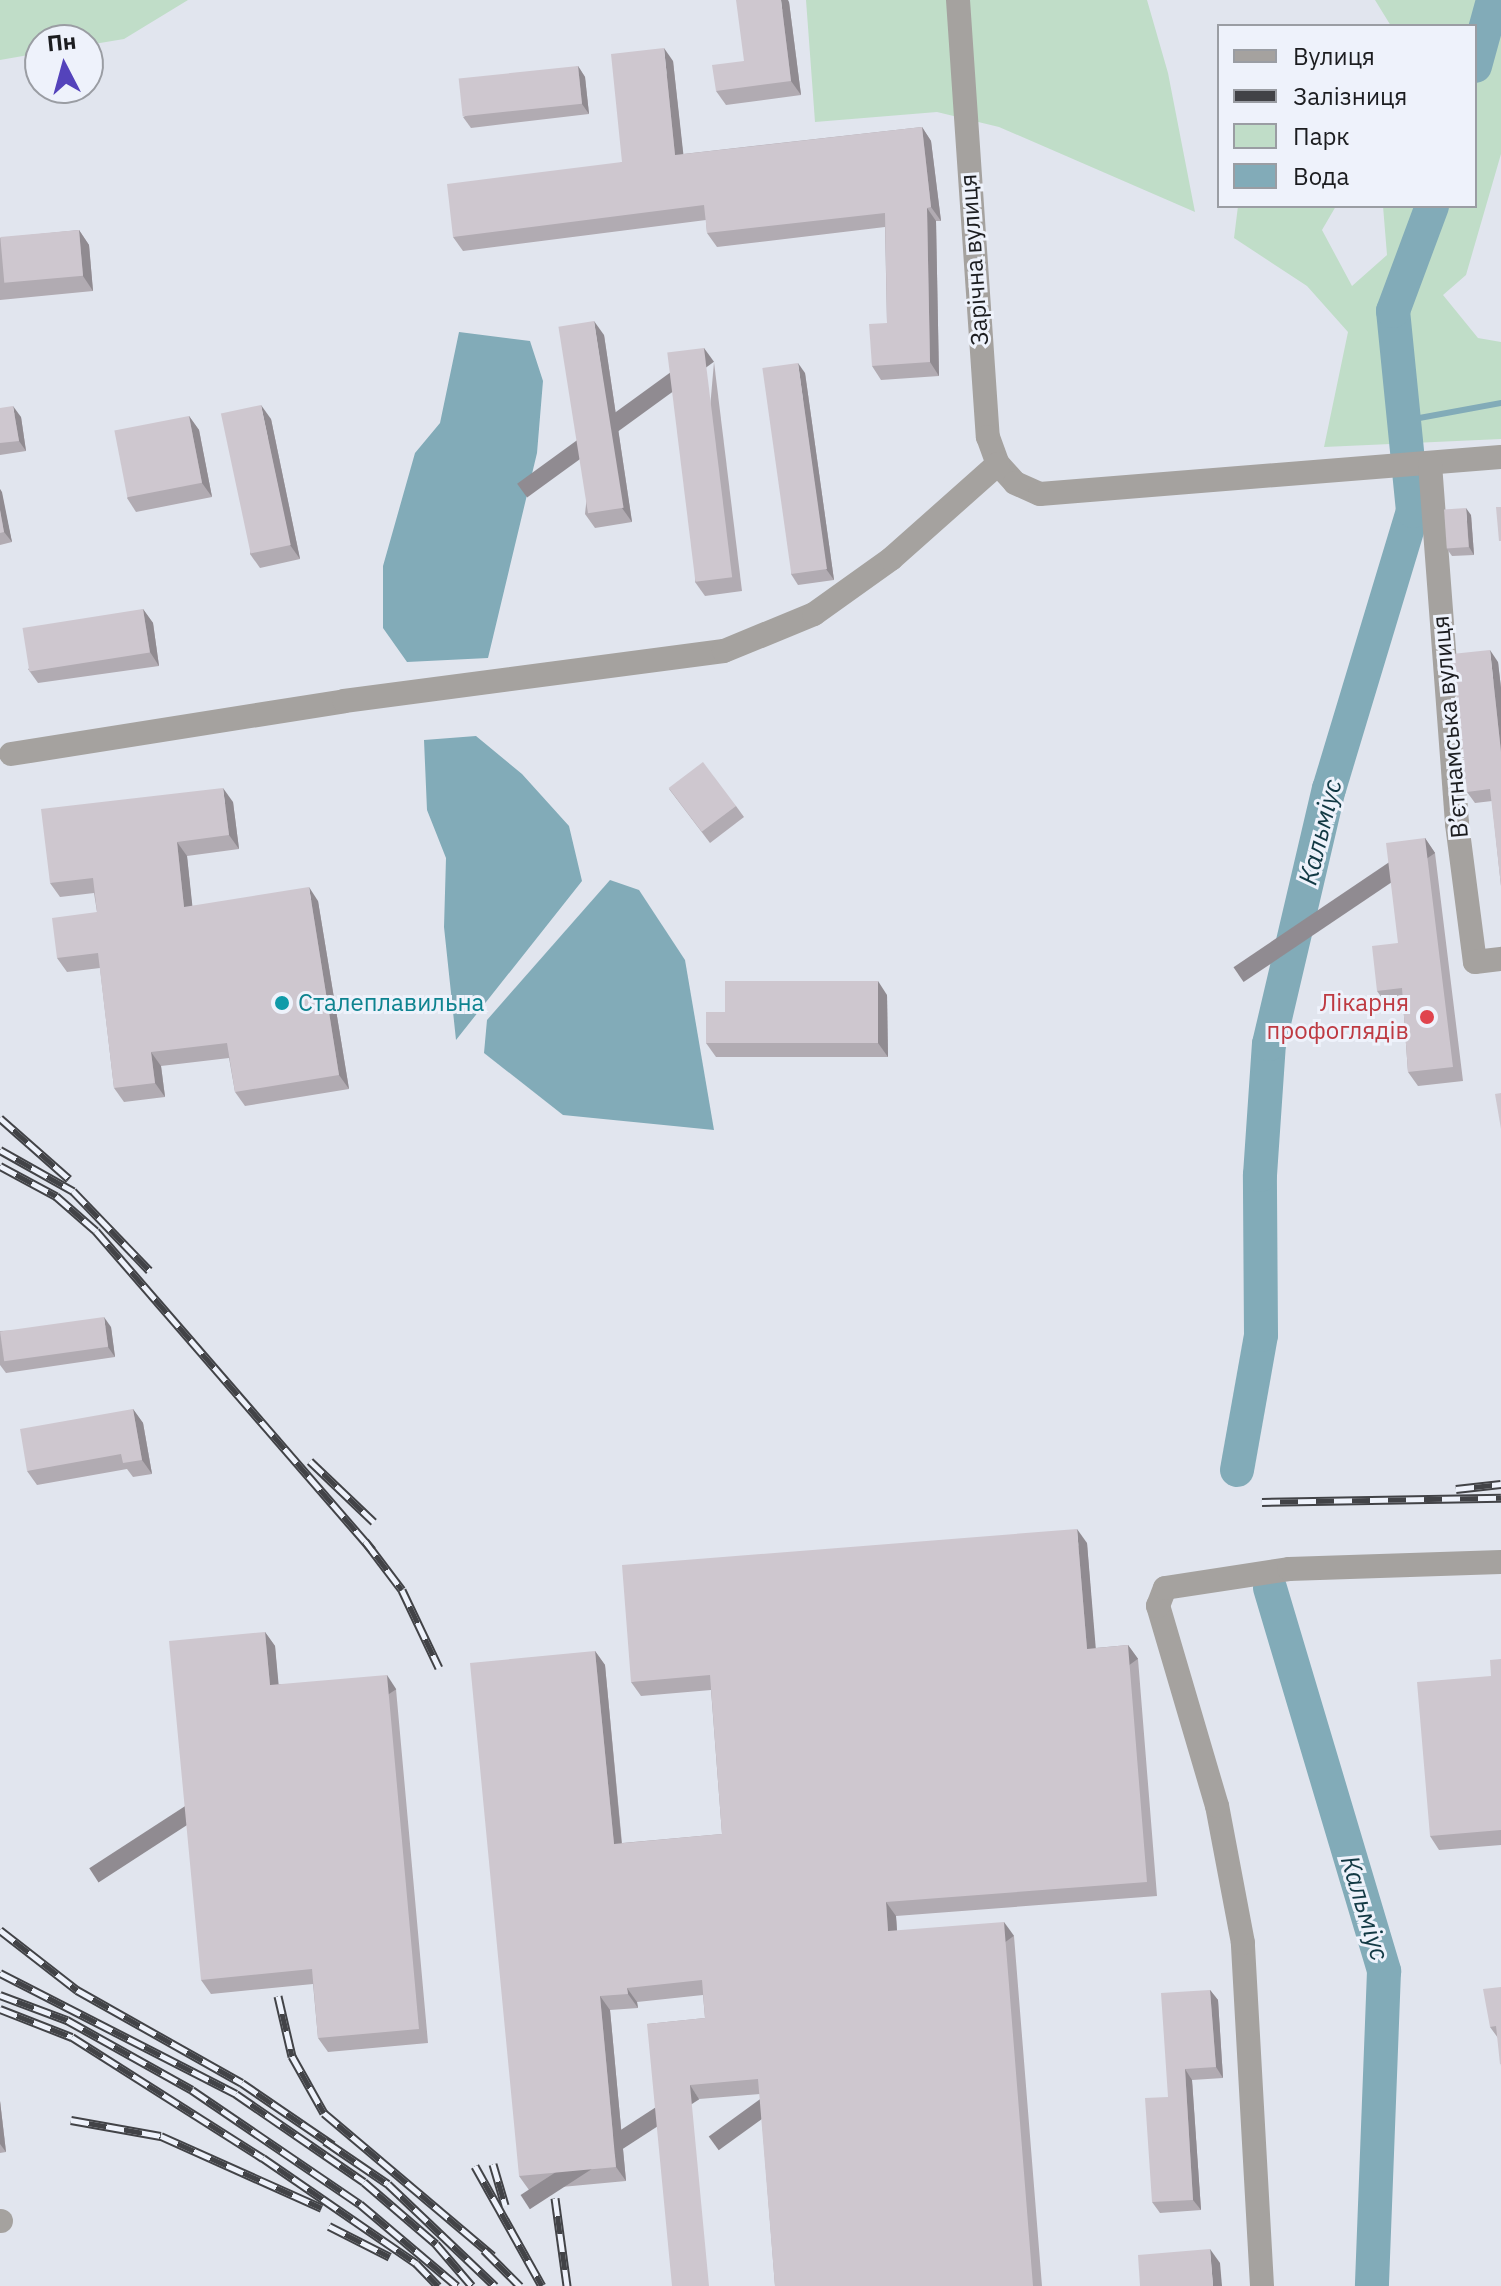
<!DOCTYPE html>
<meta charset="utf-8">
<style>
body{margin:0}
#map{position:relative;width:1501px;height:2286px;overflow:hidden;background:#e1e5ee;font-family:"IBM Plex Sans",sans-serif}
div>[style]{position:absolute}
.green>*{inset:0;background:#c0ddc8}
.water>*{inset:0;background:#82abb8}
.stream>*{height:6px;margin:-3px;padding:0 3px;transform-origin:3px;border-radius:3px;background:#82abb8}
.river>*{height:34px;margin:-17px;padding:0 17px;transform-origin:17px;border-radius:17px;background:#82abb8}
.minor>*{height:24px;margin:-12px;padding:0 12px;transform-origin:12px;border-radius:12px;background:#a5a29f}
.rail>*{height:9px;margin-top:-4.5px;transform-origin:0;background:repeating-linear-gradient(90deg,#eef2fb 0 18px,#424347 0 36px);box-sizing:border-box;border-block:2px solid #424347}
.wall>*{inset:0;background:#b1abb2}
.shaded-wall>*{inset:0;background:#908b91;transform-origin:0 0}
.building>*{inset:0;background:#cec7cf;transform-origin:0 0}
.dots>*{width:22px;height:22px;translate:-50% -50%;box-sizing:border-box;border:4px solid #eef2fb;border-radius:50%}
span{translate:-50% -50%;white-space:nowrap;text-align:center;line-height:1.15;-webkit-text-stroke:6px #eef2fb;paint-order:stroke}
.street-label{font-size:24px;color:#1c1d20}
.culture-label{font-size:24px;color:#0d838f}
.left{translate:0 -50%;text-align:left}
.health-label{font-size:24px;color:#be3a42}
.right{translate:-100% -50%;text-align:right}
.water-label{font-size:26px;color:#123944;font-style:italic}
.legend{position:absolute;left:1217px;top:24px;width:260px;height:184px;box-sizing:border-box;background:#eef2fb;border:2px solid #9a9da3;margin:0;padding:10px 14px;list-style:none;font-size:24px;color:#1c1d20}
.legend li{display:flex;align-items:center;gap:16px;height:40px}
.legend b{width:40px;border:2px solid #9a9da3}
.north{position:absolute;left:24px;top:24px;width:80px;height:80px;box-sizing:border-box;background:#eef2fb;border:2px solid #9a9da3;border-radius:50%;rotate:354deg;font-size:22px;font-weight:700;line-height:32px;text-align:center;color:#1c1d20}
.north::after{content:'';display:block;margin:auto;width:28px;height:36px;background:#5443bb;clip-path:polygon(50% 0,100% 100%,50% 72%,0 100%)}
</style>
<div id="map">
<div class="green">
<i style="clip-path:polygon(0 0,188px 0,124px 39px,88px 45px,88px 40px,40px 40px,40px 53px,0 60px)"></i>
<i style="clip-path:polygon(806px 0,1147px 0,1168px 73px,1195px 212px,999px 127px,937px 112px,815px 122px)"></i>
<i style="clip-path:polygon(1375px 0,1501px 0,1501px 154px,1466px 275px,1443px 295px,1478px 338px,1501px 342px,1501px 439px,1324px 447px,1348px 332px,1307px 286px,1234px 238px,1238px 206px,1336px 206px,1322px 230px,1352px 286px,1387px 255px,1383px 206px,1475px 206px,1475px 26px,1391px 26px)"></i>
</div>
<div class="water">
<i style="clip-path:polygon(459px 332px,530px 341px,543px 381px,537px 453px,488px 658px,407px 662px,383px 628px,383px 566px,415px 453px,440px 423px)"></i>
<i style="clip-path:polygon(476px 736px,522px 774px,569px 826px,582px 881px,456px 1040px,444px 927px,446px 858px,427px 810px,424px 740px)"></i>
<i style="clip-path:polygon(610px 880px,639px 890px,685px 960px,714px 1130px,563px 1115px,484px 1053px,487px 1020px)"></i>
</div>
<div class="stream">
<i style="left:1403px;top:421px;width:100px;rotate:-10.4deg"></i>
</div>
<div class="river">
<i style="left:1475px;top:66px;width:68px;rotate:-74.7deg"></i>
<i style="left:1237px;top:1470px;width:137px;rotate:-79.9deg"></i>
<i style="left:1261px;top:1335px;width:160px;rotate:-90.4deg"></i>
<i style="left:1260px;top:1175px;width:131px;rotate:-86.1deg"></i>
<i style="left:1269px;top:1044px;width:262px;rotate:-76.8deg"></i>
<i style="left:1329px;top:789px;width:290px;rotate:-73.2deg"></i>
<i style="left:1413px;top:511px;width:201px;rotate:-95.7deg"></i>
<i style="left:1393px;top:311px;width:112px;rotate:-69.6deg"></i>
<i style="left:1270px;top:1588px;width:400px;rotate:73.4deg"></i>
<i style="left:1384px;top:1971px;width:315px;rotate:92.2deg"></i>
</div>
<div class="minor">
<i style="left:958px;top:0;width:438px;rotate:86.1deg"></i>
<i style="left:988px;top:437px;width:29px;rotate:70deg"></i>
<i style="left:998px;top:464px;width:25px;rotate:48deg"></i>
<i style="left:1015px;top:483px;width:27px;rotate:24deg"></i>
<i style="left:1040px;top:494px;width:462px;rotate:-4.6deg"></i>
<i style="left:1430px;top:464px;width:361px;rotate:85.7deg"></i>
<i style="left:1457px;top:824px;width:139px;rotate:82.6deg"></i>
<i style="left:1475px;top:962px;width:26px;rotate:-7deg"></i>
<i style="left:11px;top:754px;width:337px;rotate:-9deg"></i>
<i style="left:344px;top:701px;width:383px;rotate:-7.5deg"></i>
<i style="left:724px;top:651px;width:97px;rotate:-22.3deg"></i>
<i style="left:814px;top:614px;width:95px;rotate:-35.5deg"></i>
<i style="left:891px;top:559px;width:143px;rotate:-41.6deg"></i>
<i style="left:0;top:2221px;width:1px"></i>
<i style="left:1262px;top:2286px;width:344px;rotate:-93.2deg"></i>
<i style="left:1243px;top:1943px;width:139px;rotate:-100.7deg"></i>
<i style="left:1217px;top:1806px;width:209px;rotate:-106.4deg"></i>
<i style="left:1158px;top:1606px;width:19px;rotate:-69deg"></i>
<i style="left:1165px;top:1588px;width:125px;rotate:-8.7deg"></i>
<i style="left:1289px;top:1569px;width:212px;rotate:-1.9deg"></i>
</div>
<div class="rail">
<i style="left:0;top:1118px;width:92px;rotate:41.5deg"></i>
<i style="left:0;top:1150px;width:84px;rotate:29.3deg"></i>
<i style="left:73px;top:1191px;width:110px;rotate:46.1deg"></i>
<i style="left:0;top:1166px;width:64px;rotate:28.2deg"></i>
<i style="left:56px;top:1196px;width:53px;rotate:41.2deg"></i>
<i style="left:96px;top:1231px;width:422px;rotate:49.1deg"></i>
<i style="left:310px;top:1461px;width:88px;rotate:43.6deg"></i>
<i style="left:1456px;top:1489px;width:45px;rotate:-6.3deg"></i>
<i style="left:1262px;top:1502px;width:239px;rotate:-1deg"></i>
<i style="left:365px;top:1541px;width:61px;rotate:52.9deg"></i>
<i style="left:402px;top:1590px;width:86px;rotate:64.6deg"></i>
<i style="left:0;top:1930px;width:98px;rotate:37.9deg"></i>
<i style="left:77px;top:1990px;width:189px;rotate:29.4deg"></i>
<i style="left:242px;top:2083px;width:110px;rotate:34.3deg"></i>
<i style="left:0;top:1973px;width:265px;rotate:27.1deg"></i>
<i style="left:236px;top:2094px;width:155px;rotate:34.5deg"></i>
<i style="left:364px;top:2182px;width:95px;rotate:40.7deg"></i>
<i style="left:436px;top:2244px;width:55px;rotate:49.4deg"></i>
<i style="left:0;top:1995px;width:72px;rotate:20.5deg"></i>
<i style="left:67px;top:2020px;width:143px;rotate:29.2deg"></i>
<i style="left:192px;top:2090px;width:203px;rotate:34.2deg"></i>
<i style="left:360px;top:2204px;width:127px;rotate:40.2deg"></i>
<i style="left:278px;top:1996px;width:62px;rotate:76.9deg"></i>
<i style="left:292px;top:2056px;width:65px;rotate:60.7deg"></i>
<i style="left:324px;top:2113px;width:221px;rotate:40.2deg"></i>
<i style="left:0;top:2009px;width:77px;rotate:21.3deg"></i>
<i style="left:72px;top:2037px;width:226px;rotate:32.4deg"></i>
<i style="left:263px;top:2158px;width:186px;rotate:34.5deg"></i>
<i style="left:416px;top:2263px;width:32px;rotate:46deg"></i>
<i style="left:71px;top:2120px;width:91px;rotate:10.1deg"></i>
<i style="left:161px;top:2136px;width:176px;rotate:24.1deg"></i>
<i style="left:325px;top:2141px;width:76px;rotate:34.3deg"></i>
<i style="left:388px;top:2184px;width:148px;rotate:43.6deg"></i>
<i style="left:493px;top:2164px;width:43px;rotate:73.7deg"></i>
<i style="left:475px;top:2166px;width:137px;rotate:60.8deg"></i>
<i style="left:555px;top:2198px;width:89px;rotate:82.2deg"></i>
<i style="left:329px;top:2226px;width:68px;rotate:26.9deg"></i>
<i style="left:484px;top:2250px;width:51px;rotate:45deg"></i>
</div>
<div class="wall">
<i style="clip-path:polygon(789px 2px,801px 95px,726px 105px,716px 91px,744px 61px)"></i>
<i style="clip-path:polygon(673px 61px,683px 154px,922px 127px,931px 141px,941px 221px,936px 221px,939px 376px,881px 380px,872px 366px,887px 323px,885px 227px,717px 247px,707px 233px,706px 220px,463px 251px,453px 237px,622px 162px)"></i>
<i style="clip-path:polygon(578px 66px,585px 77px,589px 114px,471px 128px,463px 117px)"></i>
<i style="clip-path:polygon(79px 230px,89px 245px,93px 291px,0 300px,0 238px)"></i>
<i style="clip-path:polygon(604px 335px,632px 522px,595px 528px,585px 514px)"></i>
<i style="clip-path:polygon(714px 362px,742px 591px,705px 596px,695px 582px)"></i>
<i style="clip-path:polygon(805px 373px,834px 580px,798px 585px,791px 574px)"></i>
<i style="clip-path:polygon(0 408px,21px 417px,26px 451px,0 455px)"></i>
<i style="clip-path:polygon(189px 416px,199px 430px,212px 497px,136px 512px,127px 498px)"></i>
<i style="clip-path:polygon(271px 419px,300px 559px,260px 568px,250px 554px)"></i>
<i style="clip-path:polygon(0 489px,12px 542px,0 545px)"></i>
<i style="clip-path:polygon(1471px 515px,1474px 555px,1452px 556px,1447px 549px)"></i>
<i style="clip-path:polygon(143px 609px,153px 623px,159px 666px,38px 683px,28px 669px)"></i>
<i style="clip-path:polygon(1498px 662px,1501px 688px,1501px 886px,1492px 801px,1475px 803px,1467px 792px)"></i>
<i style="clip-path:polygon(669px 789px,736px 806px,744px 817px,710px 843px)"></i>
<i style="clip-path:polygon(233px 802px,239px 849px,187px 856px,192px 906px,318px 901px,349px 1089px,245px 1106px,235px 1092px,229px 1058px,161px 1066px,165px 1097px,124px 1102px,114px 1088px,100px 968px,67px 972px,57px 958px,97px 912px,94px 893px,60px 897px,50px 883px)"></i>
<i style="clip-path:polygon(1425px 838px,1435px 853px,1463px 1081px,1418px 1086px,1408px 1072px,1403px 1003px,1387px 1005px,1377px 991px,1398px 943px)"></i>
<i style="clip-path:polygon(887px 995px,888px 1057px,716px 1057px,706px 1043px,725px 1012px)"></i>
<i style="clip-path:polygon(111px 1327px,115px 1357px,6px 1373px,0 1365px,0 1331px)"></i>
<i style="clip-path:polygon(133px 1409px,143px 1423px,152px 1474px,133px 1477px,127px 1469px,37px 1485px,27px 1471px)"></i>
<i style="clip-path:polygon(1087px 1543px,1095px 1648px,1128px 1645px,1138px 1659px,1157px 1896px,896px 1916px,897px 1931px,1014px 1936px,1042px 2286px,775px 2286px,760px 2094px,699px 2099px,647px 2024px,705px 2018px,703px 1995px,637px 2002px,638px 2008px,610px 2010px,626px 2181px,529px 2190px,519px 2176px,595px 1651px,605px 1665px,622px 1843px,722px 1834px,711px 1690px,641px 1696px,631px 1682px)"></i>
<i style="clip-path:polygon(265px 1632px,275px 1646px,278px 1684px,396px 1689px,428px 2043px,328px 2052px,318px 2038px,313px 1984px,211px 1994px,201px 1980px)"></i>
<i style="clip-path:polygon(1501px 1659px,1501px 1845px,1439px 1850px,1430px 1836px,1491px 1676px)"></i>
<i style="clip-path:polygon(1501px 1987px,1501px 2066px,1498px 2038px,1490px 2027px)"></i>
<i style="clip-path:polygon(1210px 1990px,1218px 2000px,1223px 2078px,1192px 2080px,1201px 2210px,1160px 2213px,1152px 2202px,1168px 2097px)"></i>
<i style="clip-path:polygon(0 2101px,6px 2152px,0 2153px)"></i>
</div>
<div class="shaded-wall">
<i style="clip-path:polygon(781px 0,788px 0,789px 2px,801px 95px,791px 81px)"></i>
<i style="clip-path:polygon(664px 48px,673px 61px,685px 169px,675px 155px)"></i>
<i style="clip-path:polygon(578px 66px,585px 77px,589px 114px,582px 104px)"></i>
<i style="clip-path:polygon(922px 127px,931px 141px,941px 221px,931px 207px)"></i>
<i style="clip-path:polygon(927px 208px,936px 221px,939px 376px,930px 362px)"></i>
<i style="clip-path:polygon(79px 230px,89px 245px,93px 291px,83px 276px)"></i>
<i style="clip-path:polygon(594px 321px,604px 335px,632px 522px,622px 508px)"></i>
<i style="left:704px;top:348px;width:17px;height:231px;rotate:54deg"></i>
<i style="clip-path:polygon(798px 363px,805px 373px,834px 580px,826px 569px)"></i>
<i style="clip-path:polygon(261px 405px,271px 419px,300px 559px,290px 545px)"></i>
<i style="clip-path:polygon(13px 406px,21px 417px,26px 451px,19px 441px)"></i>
<i style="clip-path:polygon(189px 416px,199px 430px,212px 497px,202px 483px)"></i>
<i style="clip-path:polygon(0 489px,2px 492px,12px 542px,4px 532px,0 510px)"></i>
<i style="clip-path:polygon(1466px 508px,1471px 515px,1474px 555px,1469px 547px)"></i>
<i style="clip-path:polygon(143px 609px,153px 623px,159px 666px,150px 652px)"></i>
<i style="clip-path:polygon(1490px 650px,1498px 662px,1501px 688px,1501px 752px)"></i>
<i style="clip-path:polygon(223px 788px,233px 802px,239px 849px,229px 835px)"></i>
<i style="left:1425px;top:838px;width:18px;height:231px;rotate:56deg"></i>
<i style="clip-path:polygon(177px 842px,187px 856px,194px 921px,184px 907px)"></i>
<i style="clip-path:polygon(309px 887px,318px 901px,349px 1089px,339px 1075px)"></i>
<i style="clip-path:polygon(878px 981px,887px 995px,888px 1057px,878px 1043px)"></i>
<i style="clip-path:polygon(151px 1052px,161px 1066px,165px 1097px,155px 1083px)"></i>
<i style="clip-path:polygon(104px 1317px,111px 1327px,115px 1357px,108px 1347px)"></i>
<i style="clip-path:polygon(133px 1409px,143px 1423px,152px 1474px,142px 1460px)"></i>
<i style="clip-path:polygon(1077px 1529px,1087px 1543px,1097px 1663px,1087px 1649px)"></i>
<i style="clip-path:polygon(265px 1632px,275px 1646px,280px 1699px,270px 1685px)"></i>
<i style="left:1128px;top:1645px;width:17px;height:238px;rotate:54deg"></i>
<i style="clip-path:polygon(595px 1651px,605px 1665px,623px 1858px,614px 1844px)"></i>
<i style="left:387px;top:1675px;width:17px;height:355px;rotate:57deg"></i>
<i style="clip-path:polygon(886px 1902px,896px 1916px,898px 1945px,888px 1931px)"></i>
<i style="left:1004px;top:1922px;width:17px;height:365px;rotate:54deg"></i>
<i style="clip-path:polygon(627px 1988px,637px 2002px,638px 2008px,628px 1994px)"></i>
<i style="clip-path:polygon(1210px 1990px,1218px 2000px,1223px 2078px,1216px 2067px)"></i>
<i style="clip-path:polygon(600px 1996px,610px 2010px,626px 2181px,616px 2167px)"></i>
<i style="clip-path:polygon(1185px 2069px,1192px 2080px,1201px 2210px,1193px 2200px)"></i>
<i style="left:690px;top:2085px;width:17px;height:202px;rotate:57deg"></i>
<i style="clip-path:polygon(0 2101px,6px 2152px,0 2144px)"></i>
<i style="clip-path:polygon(1210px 2249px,1220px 2263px,1222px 2286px,1213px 2286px)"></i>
</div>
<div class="building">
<i style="clip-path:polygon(736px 0,781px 0,791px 81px,716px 91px,712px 65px,744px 61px)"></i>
<i style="clip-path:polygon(664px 48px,675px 155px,922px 127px,931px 207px,927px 208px,930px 362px,872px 366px,869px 324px,887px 323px,885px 213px,707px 233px,704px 205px,453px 237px,447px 184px,622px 162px,611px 54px)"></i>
<i style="left:578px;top:66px;width:38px;height:120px;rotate:84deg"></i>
<i style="left:79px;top:230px;width:46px;height:79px;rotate:85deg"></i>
<i style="left:594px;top:321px;width:189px;height:36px;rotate:81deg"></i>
<i style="left:704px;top:348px;width:231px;height:37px;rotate:83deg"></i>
<i style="left:798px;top:363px;width:208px;height:36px;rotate:82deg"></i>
<i style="left:261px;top:405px;width:143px;height:41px;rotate:78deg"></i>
<i style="clip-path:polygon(13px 406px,19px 441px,0 443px,0 408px)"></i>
<i style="left:189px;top:416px;width:68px;height:76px;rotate:79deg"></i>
<i style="clip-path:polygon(1496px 507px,1501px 507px,1501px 541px,1499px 541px)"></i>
<i style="left:1466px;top:508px;width:39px;height:22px;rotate:86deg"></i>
<i style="clip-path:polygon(0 510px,4px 532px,0 533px)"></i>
<i style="left:143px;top:609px;width:44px;height:122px;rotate:81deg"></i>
<i style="clip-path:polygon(1490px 650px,1501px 752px,1501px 886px,1490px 789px,1467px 792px,1452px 654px)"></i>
<i style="left:703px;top:762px;width:55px;height:43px;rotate:53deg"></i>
<i style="clip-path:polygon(223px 788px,229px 835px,177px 842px,184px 907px,309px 887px,339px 1075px,235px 1092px,227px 1043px,151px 1052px,155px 1083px,114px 1088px,98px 953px,57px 958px,52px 918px,97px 912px,93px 878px,50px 883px,41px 809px)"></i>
<i style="clip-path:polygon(1425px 838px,1453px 1067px,1408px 1072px,1402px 988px,1377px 991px,1372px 946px,1398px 943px,1386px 843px)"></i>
<i style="clip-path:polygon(725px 981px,878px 981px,878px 1043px,706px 1043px,706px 1012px,725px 1012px)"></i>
<i style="clip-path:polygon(1501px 1093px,1501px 1129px,1495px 1094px)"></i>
<i style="left:104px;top:1317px;width:30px;height:105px;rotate:82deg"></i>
<i style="clip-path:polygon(133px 1409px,142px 1460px,123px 1463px,121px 1454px,27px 1471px,20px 1429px)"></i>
<i style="clip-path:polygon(1077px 1529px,1087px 1649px,1128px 1645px,1147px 1882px,886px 1902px,888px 1931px,1004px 1922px,1033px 2286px,775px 2286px,758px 2079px,690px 2085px,709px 2286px,672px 2286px,647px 2024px,705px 2018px,702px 1980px,627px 1988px,628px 1994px,600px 1996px,616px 2167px,519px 2176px,470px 1663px,595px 1651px,614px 1844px,722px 1834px,710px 1675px,631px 1682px,622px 1565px)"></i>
<i style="clip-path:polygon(265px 1632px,270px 1685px,387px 1675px,419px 2029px,318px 2038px,312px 1969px,201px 1980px,169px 1641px)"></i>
<i style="clip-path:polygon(1501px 1659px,1501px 1830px,1430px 1836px,1417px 1682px,1491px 1676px,1490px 1660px)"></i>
<i style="clip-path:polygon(1501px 1987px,1501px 2064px,1500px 2064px,1496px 2026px,1490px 2027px,1483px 1989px)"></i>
<i style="clip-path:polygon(1210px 1990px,1216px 2067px,1185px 2069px,1193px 2200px,1152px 2202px,1145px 2098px,1168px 2097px,1161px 1993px)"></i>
<i style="clip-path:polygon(1210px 2249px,1213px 2286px,1140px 2286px,1138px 2255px)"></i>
</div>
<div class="dots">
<i style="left:282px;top:1003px;background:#0f9aa8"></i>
<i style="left:1427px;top:1017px;background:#e0444e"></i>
</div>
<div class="street-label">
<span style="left:974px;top:260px;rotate:-94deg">Зарічна вулиця</span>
<span style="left:1450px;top:727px;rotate:-95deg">В’єтнамська вулиця</span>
</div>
<div class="culture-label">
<span class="left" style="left:298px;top:1003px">Сталеплавильна</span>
</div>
<div class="health-label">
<span class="right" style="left:1409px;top:1017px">Лікарня<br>профоглядів</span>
</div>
<div class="water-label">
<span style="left:1320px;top:832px;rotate:-76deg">Кальміус</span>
<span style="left:1365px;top:1908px;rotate:73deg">Кальміус</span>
</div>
<ul class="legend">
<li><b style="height:10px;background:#a5a29f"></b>Вулиця</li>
<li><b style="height:10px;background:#424347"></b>Залізниця</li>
<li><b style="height:22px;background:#c0ddc8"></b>Парк</li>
<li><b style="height:22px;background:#82abb8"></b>Вода</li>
</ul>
<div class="north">Пн</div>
</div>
